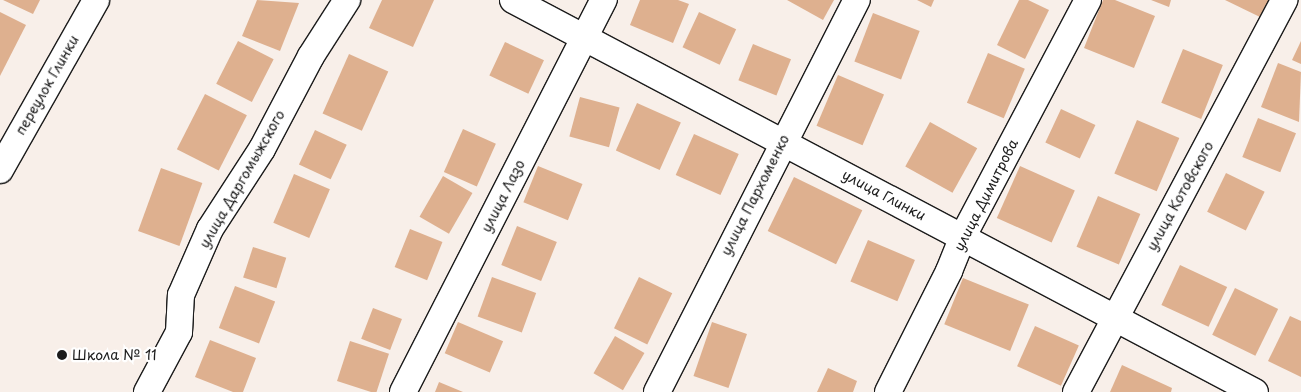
<!DOCTYPE html>
<meta charset="utf-8">
<style>
body{margin:0}
#map{position:relative;width:1301px;height:392px;overflow:hidden;background:#f8efe9;font-family:"Playpen Sans",sans-serif}
div>[style]{position:absolute}
.building>*{inset:0;background:#deb08f;transform-origin:0 0}
.roads{filter:drop-shadow(1px 0 #1c1c1c) drop-shadow(-1px 0 #1c1c1c) drop-shadow(0 1px #1c1c1c) drop-shadow(0 -1px #1c1c1c)}
.minor>*{height:26px;margin:-13px;padding:0 13px;transform-origin:13px;border-radius:13px;background:#fff}
.dots>*{width:14px;height:14px;translate:-50% -50%;box-sizing:border-box;border:2px solid #fff;border-radius:50%}
span{translate:-50% -50%;white-space:nowrap;text-align:center;line-height:1.15;-webkit-text-stroke:4.5px #fff;paint-order:stroke}
.street-label{font-size:14px;color:#1c1c1c}
.poi-label{font-size:14px;color:#1c1c1c}
.left{translate:0 -50%;text-align:left}
</style>
<div id="map">
<div class="building">
<i style="clip-path:polygon(3px 0,40px 0,33px 14px)"></i>
<i style="clip-path:polygon(257px 0,299px 3px,280px 51px,242px 36px)"></i>
<i style="clip-path:polygon(382px 0,434px 0,413px 47px,369px 28px)"></i>
<i style="clip-path:polygon(640px 0,678px 0,689px 4px,673px 43px,630px 25px)"></i>
<i style="clip-path:polygon(787px 0,834px 0,823px 20px)"></i>
<i style="clip-path:polygon(917px 0,934px 0,931px 7px)"></i>
<i style="clip-path:polygon(1019px 0,1028px 0,1049px 10px,1025px 59px,997px 45px)"></i>
<i style="clip-path:polygon(1103px 0,1115px 0,1155px 16px,1134px 68px,1084px 48px)"></i>
<i style="clip-path:polygon(1151px 0,1171px 0,1169px 7px)"></i>
<i style="clip-path:polygon(1225px 0,1269px 0,1260px 17px)"></i>
<i style="clip-path:polygon(0 12px,26px 25px,0 76px)"></i>
<i style="left:699px;top:12px;width:41px;height:39px;rotate:25deg"></i>
<i style="left:873px;top:13px;width:50px;height:52px;rotate:21deg"></i>
<i style="left:238px;top:41px;width:40px;height:48px;rotate:27deg"></i>
<i style="clip-path:polygon(1301px 41px,1301px 64px,1292px 60px)"></i>
<i style="left:505px;top:42px;width:43px;height:37px;rotate:25deg"></i>
<i style="left:753px;top:44px;width:41px;height:39px;rotate:22deg"></i>
<i style="left:1183px;top:49px;width:43px;height:58px;rotate:22deg"></i>
<i style="left:988px;top:53px;width:40px;height:54px;rotate:23deg"></i>
<i style="left:349px;top:54px;width:43px;height:65px;rotate:24deg"></i>
<i style="clip-path:polygon(1278px 63px,1301px 72px,1299px 122px,1261px 107px)"></i>
<i style="left:838px;top:75px;width:50px;height:55px;rotate:23deg"></i>
<i style="left:205px;top:94px;width:47px;height:62px;rotate:27deg"></i>
<i style="left:580px;top:97px;width:41px;height:41px;rotate:15deg"></i>
<i style="left:637px;top:103px;width:48px;height:52px;rotate:24deg"></i>
<i style="left:1061px;top:109px;width:38px;height:37px;rotate:25deg"></i>
<i style="left:1258px;top:118px;width:41px;height:42px;rotate:22deg"></i>
<i style="left:1137px;top:120px;width:46px;height:58px;rotate:23deg"></i>
<i style="left:930px;top:122px;width:54px;height:51px;rotate:29deg"></i>
<i style="left:463px;top:129px;width:36px;height:47px;rotate:24deg"></i>
<i style="left:315px;top:130px;width:35px;height:38px;rotate:25deg"></i>
<i style="left:694px;top:134px;width:49px;height:45px;rotate:24deg"></i>
<i style="left:538px;top:166px;width:48px;height:39px;rotate:22deg"></i>
<i style="left:1020px;top:166px;width:60px;height:57px;rotate:24deg"></i>
<i style="left:161px;top:168px;width:44px;height:67px;rotate:20deg"></i>
<i style="left:1226px;top:173px;width:43px;height:43px;rotate:26deg"></i>
<i style="left:294px;top:174px;width:39px;height:53px;rotate:23deg"></i>
<i style="left:443px;top:176px;width:34px;height:47px;rotate:30deg"></i>
<i style="left:794px;top:177px;width:76px;height:60px;rotate:26deg"></i>
<i style="left:1098px;top:196px;width:46px;height:55px;rotate:23deg"></i>
<i style="left:517px;top:226px;width:43px;height:42px;rotate:22deg"></i>
<i style="left:410px;top:229px;width:35px;height:41px;rotate:22deg"></i>
<i style="left:868px;top:240px;width:51px;height:45px;rotate:23deg"></i>
<i style="left:253px;top:247px;width:35px;height:32px;rotate:18deg"></i>
<i style="left:1180px;top:265px;width:52px;height:44px;rotate:25deg"></i>
<i style="left:492px;top:277px;width:47px;height:42px;rotate:20deg"></i>
<i style="left:639px;top:277px;width:37px;height:57px;rotate:26deg"></i>
<i style="left:963px;top:278px;width:71px;height:50px;rotate:22deg"></i>
<i style="left:235px;top:286px;width:43px;height:45px;rotate:21deg"></i>
<i style="left:1235px;top:288px;width:48px;height:52px;rotate:26deg"></i>
<i style="left:373px;top:308px;width:31px;height:33px;rotate:21deg"></i>
<i style="clip-path:polygon(1290px 316px,1301px 321px,1301px 377px,1268px 361px)"></i>
<i style="left:458px;top:322px;width:49px;height:34px;rotate:23deg"></i>
<i style="left:712px;top:322px;width:37px;height:57px;rotate:19deg"></i>
<i style="left:1035px;top:326px;width:48px;height:44px;rotate:24deg"></i>
<i style="left:615px;top:336px;width:34px;height:43px;rotate:30deg"></i>
<i style="clip-path:polygon(210px 340px,256px 358px,243px 392px,233px 392px,195px 377px)"></i>
<i style="left:350px;top:341px;width:41px;height:42px;rotate:18deg"></i>
<i style="clip-path:polygon(1122px 365px,1172px 388px,1171px 392px,1110px 392px)"></i>
<i style="clip-path:polygon(828px 368px,857px 381px,853px 392px,817px 392px)"></i>
<i style="clip-path:polygon(439px 382px,463px 392px,435px 392px)"></i>
</div>
<div class="roads">
<div class="minor">
<i style="left:513px;top:0;width:839px;rotate:27.85deg"></i>
<i style="left:0;top:170px;width:195px;rotate:-60.5deg"></i>
<i style="left:147px;top:392px;width:68px;rotate:-61.9deg"></i>
<i style="left:179px;top:332px;width:37px;rotate:-87deg"></i>
<i style="left:181px;top:295px;width:72px;rotate:-66.3deg"></i>
<i style="left:210px;top:229px;width:95px;rotate:-57deg"></i>
<i style="left:262px;top:149px;width:105px;rotate:-62.2deg"></i>
<i style="left:311px;top:56px;width:67px;rotate:-57.3deg"></i>
<i style="left:403px;top:392px;width:441px;rotate:-62.9deg"></i>
<i style="left:657px;top:392px;width:440px;rotate:-63deg"></i>
<i style="left:888px;top:392px;width:136px;rotate:-63.2deg"></i>
<i style="left:949px;top:271px;width:38px;rotate:-68deg"></i>
<i style="left:963px;top:236px;width:267px;rotate:-62.1deg"></i>
<i style="left:1076px;top:392px;width:444px;rotate:-62deg"></i>
</div>
</div>
<div class="dots">
<i style="left:62px;top:355px;background:#1c1c1c"></i>
</div>
<div class="street-label">
<span style="left:47px;top:85px;rotate:-60deg">переулок Глинки</span>
<span style="left:242px;top:179px;rotate:-60deg">улица Даргомыжского</span>
<span style="left:755px;top:195px;rotate:-63deg">улица Пархоменко</span>
<span style="left:884px;top:195px;rotate:28deg">улица Глинки</span>
<span style="left:986px;top:195px;rotate:-63deg">улица Димитрова</span>
<span style="left:503px;top:196px;rotate:-63deg">улица Лазо</span>
<span style="left:1180px;top:196px;rotate:-61deg">улица Котовского</span>
</div>
<div class="poi-label">
<span class="left" style="left:72px;top:355px">Школа № 11</span>
</div>
</div>
